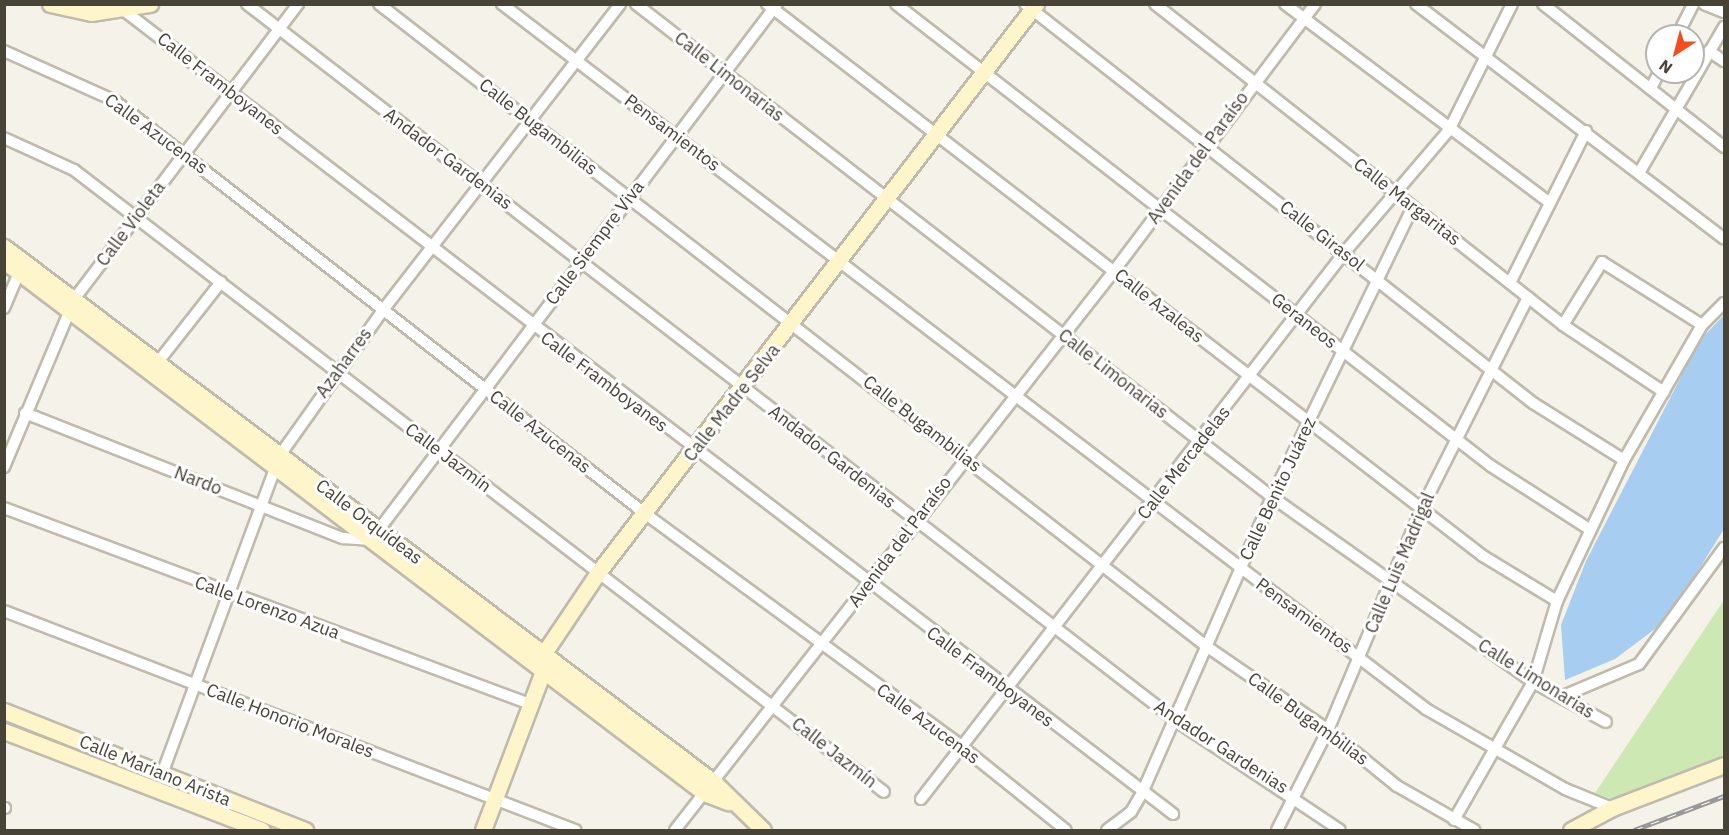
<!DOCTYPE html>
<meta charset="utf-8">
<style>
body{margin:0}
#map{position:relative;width:1729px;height:835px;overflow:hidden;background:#f4f2e9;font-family:"IBM Plex Sans",sans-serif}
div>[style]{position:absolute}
.green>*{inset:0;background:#cde8b3}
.water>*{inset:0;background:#a7cef0}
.roads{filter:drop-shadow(2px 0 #c0baac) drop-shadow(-2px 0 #c0baac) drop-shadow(0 2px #c0baac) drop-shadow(0 -2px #c0baac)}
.street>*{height:10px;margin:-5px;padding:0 5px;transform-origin:5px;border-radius:5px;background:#fff}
.secondary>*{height:15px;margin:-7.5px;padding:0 7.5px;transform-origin:7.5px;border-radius:7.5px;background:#fef5ca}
.rail>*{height:5px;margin-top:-2.5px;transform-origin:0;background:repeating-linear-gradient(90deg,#fff 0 9px,#989898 0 18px);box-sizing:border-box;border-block:2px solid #989898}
span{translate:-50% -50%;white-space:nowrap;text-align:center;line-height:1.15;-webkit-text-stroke:6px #fff;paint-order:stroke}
.street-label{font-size:18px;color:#484337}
.frame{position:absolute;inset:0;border:6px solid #484337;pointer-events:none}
.north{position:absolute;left:1645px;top:24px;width:60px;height:60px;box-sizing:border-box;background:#fff;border:2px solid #b6b4af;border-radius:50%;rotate:216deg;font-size:16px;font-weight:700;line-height:24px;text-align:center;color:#484337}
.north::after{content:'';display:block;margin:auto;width:21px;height:27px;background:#f84b1d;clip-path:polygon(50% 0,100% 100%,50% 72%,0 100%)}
</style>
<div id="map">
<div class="green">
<i style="clip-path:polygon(1724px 600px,1724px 759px,1620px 802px,1595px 793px)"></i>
</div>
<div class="water">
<i style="clip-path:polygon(1724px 315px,1724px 529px,1667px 620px,1615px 659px,1565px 680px,1561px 625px,1586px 561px,1700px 340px)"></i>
</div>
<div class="roads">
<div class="street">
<i style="left:247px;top:4px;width:1172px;rotate:37.65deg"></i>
<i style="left:1175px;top:720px;width:198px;rotate:33.7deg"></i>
<i style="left:379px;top:4px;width:1047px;rotate:37.82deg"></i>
<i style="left:1206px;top:646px;width:148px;rotate:34.5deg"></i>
<i style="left:1328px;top:730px;width:89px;rotate:39.1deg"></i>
<i style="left:1397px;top:786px;width:89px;rotate:29.7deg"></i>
<i style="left:502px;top:4px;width:1162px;rotate:37.34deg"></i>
<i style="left:1426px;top:709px;width:160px;rotate:29.9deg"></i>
<i style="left:1565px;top:789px;width:51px;rotate:22deg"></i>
<i style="left:636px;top:4px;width:805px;rotate:37.78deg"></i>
<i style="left:1272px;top:497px;width:320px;rotate:35.3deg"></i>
<i style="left:1533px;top:682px;width:83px;rotate:28.7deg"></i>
<i style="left:767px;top:4px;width:904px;rotate:37.63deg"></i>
<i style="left:1483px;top:556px;width:87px;rotate:31.3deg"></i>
<i style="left:896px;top:4px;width:753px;rotate:37.83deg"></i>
<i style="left:1491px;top:466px;width:117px;rotate:32.7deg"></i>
<i style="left:1025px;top:4px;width:646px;rotate:38.15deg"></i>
<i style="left:1533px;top:403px;width:107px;rotate:32.1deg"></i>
<i style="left:1155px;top:4px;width:519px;rotate:38.19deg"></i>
<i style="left:1563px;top:325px;width:121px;rotate:33.6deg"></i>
<i style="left:1285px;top:4px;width:331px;rotate:36.9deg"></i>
<i style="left:1416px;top:4px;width:387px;rotate:37.3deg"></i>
<i style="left:1543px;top:4px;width:231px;rotate:38.3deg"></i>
<i style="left:1704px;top:4px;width:22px;rotate:22deg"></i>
<i style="left:126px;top:12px;width:1319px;rotate:37.45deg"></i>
<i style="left:1677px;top:36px;width:36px;rotate:-63deg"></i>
<i style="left:4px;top:51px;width:122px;rotate:24.2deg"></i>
<i style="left:115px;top:101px;width:674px;rotate:37.89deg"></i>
<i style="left:647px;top:515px;width:390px;rotate:36.3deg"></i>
<i style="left:961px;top:746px;width:134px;rotate:38.7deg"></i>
<i style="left:1709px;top:51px;width:18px;rotate:34deg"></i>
<i style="left:1651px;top:88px;width:18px;rotate:-63deg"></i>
<i style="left:4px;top:138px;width:77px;rotate:24.6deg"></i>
<i style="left:74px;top:170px;width:1021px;rotate:37.52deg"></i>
<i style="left:1639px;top:173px;width:169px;rotate:-59.8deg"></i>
<i style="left:1510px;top:283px;width:170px;rotate:-63.4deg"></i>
<i style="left:4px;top:308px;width:43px;rotate:-67deg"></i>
<i style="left:1563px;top:325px;width:74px;rotate:-58.2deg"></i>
<i style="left:1602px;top:262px;width:118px;rotate:32.2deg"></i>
<i style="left:158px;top:362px;width:102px;rotate:-51.8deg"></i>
<i style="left:25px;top:413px;width:342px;rotate:21.5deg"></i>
<i style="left:343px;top:538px;width:28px;rotate:4deg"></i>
<i style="left:371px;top:540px;width:672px;rotate:-52.86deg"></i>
<i style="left:4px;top:467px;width:183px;rotate:-67.2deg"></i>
<i style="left:75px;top:298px;width:369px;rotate:-52.8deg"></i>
<i style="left:4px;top:508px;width:561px;rotate:20.44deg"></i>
<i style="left:4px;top:611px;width:612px;rotate:20.98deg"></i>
<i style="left:1563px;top:696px;width:82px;rotate:-22.8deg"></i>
<i style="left:1639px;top:664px;width:144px;rotate:-53.8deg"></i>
<i style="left:162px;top:774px;width:340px;rotate:-69.7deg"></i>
<i style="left:280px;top:455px;width:178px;rotate:-54.6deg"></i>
<i style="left:383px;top:310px;width:387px;rotate:-52.2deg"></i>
<i style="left:921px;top:799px;width:691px;rotate:-52.23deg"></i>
<i style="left:1344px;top:253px;width:162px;rotate:-49.5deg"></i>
<i style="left:1449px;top:130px;width:141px;rotate:-63.4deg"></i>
<i style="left:4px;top:808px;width:1px"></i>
<i style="left:1454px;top:820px;width:159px;rotate:-60.2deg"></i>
<i style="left:1533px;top:682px;width:84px;rotate:-73.5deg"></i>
<i style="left:1557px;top:601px;width:156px;rotate:-64.6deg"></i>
<i style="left:1624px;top:460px;width:156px;rotate:-60deg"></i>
<i style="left:1702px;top:325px;width:31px;rotate:-45deg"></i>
<i style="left:675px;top:830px;width:711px;rotate:-51.86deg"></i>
<i style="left:1114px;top:271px;width:334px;rotate:-53deg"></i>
<i style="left:1107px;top:830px;width:30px;rotate:-37deg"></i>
<i style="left:1131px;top:812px;width:22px;rotate:-60deg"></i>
<i style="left:1142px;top:793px;width:323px;rotate:-66.3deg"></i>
<i style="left:1272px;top:497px;width:322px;rotate:-64.1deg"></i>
<i style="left:1277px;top:830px;width:112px;rotate:-63deg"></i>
<i style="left:1328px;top:730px;width:239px;rotate:-67.1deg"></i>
<i style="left:1421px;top:510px;width:238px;rotate:-63.3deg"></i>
</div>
<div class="secondary">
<i style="left:50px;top:4px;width:42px;rotate:12.4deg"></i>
<i style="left:91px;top:13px;width:60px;rotate:-8.7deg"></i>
<i style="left:4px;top:247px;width:890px;rotate:37.01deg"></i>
<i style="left:715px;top:783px;width:67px;rotate:44.4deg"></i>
<i style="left:4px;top:261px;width:879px;rotate:37.23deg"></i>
<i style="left:704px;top:793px;width:26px;rotate:21deg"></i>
<i style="left:4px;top:711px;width:324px;rotate:21.6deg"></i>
<i style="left:4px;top:731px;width:276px;rotate:21deg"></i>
<i style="left:483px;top:830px;width:170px;rotate:-69.3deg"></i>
<i style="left:543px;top:671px;width:18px;rotate:-87deg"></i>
<i style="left:544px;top:653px;width:99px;rotate:-56.1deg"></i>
<i style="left:599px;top:571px;width:716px;rotate:-52.38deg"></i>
<i style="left:1571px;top:830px;width:47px;rotate:-28.2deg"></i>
<i style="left:1612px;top:808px;width:120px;rotate:-21deg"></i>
</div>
</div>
<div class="rail">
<i style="left:1634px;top:830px;width:96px;rotate:-20.7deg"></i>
</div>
<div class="street-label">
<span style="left:729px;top:77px;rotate:38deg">Calle Limonarias</span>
<span style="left:220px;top:84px;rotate:38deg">Calle Framboyanes</span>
<span style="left:538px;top:127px;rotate:38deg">Calle Bugambilias</span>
<span style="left:672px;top:133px;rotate:37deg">Pensamientos</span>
<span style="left:156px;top:134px;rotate:36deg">Calle Azucenas</span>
<span style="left:1198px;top:158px;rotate:-54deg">Avenida del Paraíso</span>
<span style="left:448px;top:159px;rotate:37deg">Andador Gardenias</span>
<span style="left:1407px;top:202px;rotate:38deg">Calle Margaritas</span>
<span style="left:131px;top:224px;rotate:-53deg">Calle Violeta</span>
<span style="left:1322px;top:236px;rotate:38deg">Calle Girasol</span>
<span style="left:595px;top:243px;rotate:-53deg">Calle Siempre Viva</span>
<span style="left:1159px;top:306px;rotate:38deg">Calle Azaleas</span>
<span style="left:1304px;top:321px;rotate:38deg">Geraneos</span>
<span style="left:344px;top:363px;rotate:-54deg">Azaharres</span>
<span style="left:1113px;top:374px;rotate:38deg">Calle Limonarias</span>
<span style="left:604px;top:382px;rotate:37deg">Calle Framboyanes</span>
<span style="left:732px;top:403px;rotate:-52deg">Calle Madre Selva</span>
<span style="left:922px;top:424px;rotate:38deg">Calle Bugambilias</span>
<span style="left:540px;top:432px;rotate:38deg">Calle Azucenas</span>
<span style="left:832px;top:457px;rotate:38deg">Andador Gardenias</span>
<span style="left:448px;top:458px;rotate:37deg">Calle Jazmín</span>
<span style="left:1184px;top:463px;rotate:-52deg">Calle Mercadelas</span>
<span style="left:198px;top:481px;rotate:21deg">Nardo</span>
<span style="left:1278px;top:489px;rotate:-65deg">Calle Benito Juárez</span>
<span style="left:369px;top:522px;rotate:37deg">Calle Orquídeas</span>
<span style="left:900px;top:542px;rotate:-53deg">Avenida del Paraíso</span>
<span style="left:1400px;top:563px;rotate:-67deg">Calle Luis Madrigal</span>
<span style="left:267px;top:608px;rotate:20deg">Calle Lorenzo Azua</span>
<span style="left:1304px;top:616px;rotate:36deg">Pensamientos</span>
<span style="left:990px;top:677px;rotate:37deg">Calle Framboyanes</span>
<span style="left:1536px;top:679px;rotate:32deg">Calle Limonarias</span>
<span style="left:1308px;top:719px;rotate:36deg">Calle Bugambilias</span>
<span style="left:290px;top:721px;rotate:21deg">Calle Honorio Morales</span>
<span style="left:928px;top:724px;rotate:36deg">Calle Azucenas</span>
<span style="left:1221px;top:747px;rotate:33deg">Andador Gardenias</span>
<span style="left:834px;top:753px;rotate:38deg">Calle Jazmín</span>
<span style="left:155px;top:771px;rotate:22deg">Calle Mariano Arista</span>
</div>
<div class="frame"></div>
<div class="north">N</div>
</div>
